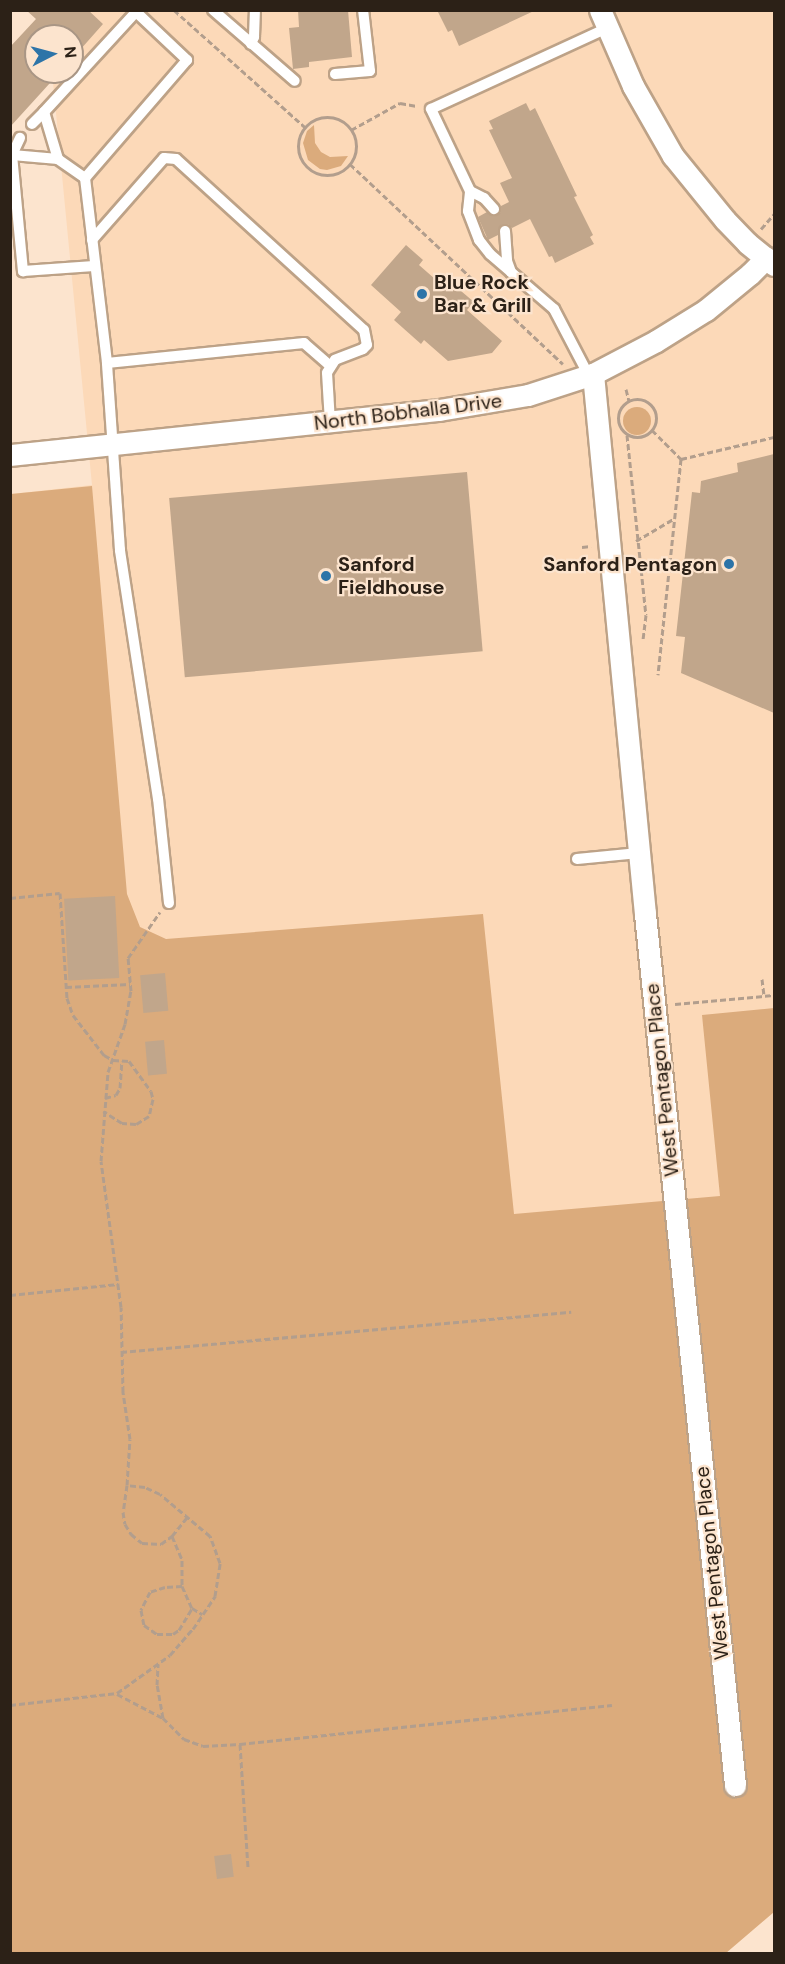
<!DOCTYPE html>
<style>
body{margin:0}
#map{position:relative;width:785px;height:1964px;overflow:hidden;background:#fce4ce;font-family:"DM Sans",sans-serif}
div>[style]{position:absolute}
.built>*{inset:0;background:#fcd9b8}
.green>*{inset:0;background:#dbab7c}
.round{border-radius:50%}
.building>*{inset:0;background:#c1a68b;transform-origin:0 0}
.path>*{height:3px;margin-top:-1.5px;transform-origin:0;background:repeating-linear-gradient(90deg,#b29e8d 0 6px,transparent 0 9px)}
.path>.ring{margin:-1.5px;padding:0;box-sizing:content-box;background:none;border:3px solid #b29e8d;border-radius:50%}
.roads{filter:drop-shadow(2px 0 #bda287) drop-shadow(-2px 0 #bda287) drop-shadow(0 2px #bda287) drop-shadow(0 -2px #bda287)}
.service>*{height:10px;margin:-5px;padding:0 5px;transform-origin:5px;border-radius:5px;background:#fff}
.minor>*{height:21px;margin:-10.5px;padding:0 10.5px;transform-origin:10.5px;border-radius:10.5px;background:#fff}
.dots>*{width:16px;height:16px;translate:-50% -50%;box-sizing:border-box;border:3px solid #fce4ce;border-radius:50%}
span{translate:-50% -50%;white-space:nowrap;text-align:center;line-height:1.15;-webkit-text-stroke:4.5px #fce4ce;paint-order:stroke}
.poi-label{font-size:20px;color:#2c2117;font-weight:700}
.left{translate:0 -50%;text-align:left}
.right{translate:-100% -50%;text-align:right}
.street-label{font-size:20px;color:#2c2117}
.frame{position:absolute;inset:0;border:12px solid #2c2117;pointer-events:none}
.north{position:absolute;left:24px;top:24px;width:60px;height:60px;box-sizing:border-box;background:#fce4ce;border:2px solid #a99685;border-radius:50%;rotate:84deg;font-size:16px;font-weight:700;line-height:24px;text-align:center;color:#2c2117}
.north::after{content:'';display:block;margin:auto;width:21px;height:27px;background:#2d74a8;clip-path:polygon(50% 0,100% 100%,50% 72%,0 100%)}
</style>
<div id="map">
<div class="built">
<i style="clip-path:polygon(46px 11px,774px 11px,774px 1912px,726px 1953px,11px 1954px,11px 494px,92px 485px,52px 72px,72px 72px,72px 36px)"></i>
</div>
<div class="green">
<i style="clip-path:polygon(314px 125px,315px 143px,321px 152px,330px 157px,348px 156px,341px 166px,327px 170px,320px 169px,308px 160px,303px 143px,307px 131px)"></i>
<i class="round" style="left:623px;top:407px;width:28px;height:28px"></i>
<i style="clip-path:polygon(92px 486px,127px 894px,140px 927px,166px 939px,483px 914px,514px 1214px,720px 1196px,702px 1015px,774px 1008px,774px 1912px,726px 1953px,11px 1953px,11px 494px)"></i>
</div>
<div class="building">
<i style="clip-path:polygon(26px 10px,88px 10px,103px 24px,72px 59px,72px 36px,36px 36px,36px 72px,60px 72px,10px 127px,10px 47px,36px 19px)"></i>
<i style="clip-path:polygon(298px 10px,348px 10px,352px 57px,309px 62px,309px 67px,293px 69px,289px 28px,299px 27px)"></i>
<i style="clip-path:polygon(437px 10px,536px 10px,459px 46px,452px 30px,448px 32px)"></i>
<i style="clip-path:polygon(526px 103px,530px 111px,535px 108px,577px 196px,574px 197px,593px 235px,590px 237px,594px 244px,555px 263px,552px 256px,549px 257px,530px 219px,512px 228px,508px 224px,501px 225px,498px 235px,488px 240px,478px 217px,487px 212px,496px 216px,501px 212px,501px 206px,509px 202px,500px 183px,512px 178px,489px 130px,493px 129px,489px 121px)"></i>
<i style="clip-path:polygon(406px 245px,423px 260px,419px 265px,443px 286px,448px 280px,474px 302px,467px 310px,502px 341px,492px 353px,448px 361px,424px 340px,421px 344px,394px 320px,401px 312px,371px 285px)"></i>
<i style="clip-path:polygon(774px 454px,774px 713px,681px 673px,685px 637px,676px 636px,692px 492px,700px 493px,701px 481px,738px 472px,737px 463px)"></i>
<i style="left:467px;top:472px;width:180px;height:299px;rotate:85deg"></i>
<i style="left:115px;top:896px;width:82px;height:51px;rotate:87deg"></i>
<i style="left:165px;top:973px;width:38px;height:25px;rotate:85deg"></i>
<i style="left:164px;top:1040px;width:34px;height:19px;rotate:85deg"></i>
<i style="left:231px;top:1854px;width:23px;height:17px;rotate:83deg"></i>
</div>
<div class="path">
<i style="left:174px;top:10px;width:176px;rotate:41.8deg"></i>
<i class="ring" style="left:298px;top:117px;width:55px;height:55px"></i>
<i style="left:351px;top:130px;width:56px;rotate:-28.9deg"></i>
<i style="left:400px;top:103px;width:17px;rotate:10deg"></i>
<i style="left:350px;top:164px;width:292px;rotate:43.2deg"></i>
<i style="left:761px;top:229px;width:20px;rotate:-49deg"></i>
<i style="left:626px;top:389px;width:12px;rotate:76deg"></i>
<i class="ring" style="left:618px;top:399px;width:35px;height:35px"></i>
<i style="left:652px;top:430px;width:41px;rotate:45deg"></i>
<i style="left:681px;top:459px;width:217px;rotate:96.1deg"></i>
<i style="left:627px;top:435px;width:181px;rotate:84deg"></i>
<i style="left:646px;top:615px;width:24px;rotate:97deg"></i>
<i style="left:681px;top:459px;width:96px;rotate:-13.3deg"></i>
<i style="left:636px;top:541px;width:45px;rotate:-30.5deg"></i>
<i style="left:582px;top:547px;width:9px;rotate:-6deg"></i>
<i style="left:10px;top:898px;width:50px;rotate:-5.7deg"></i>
<i style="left:60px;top:893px;width:105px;rotate:86.2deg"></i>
<i style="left:67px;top:998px;width:18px;rotate:71deg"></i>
<i style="left:73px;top:1015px;width:51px;rotate:52.2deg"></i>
<i style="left:104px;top:1055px;width:10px;rotate:29deg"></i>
<i style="left:113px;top:1060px;width:16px;rotate:4deg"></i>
<i style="left:129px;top:1061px;width:37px;rotate:54deg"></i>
<i style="left:151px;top:1091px;width:8px;rotate:76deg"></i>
<i style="left:153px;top:1099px;width:17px;rotate:103deg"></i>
<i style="left:149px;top:1116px;width:15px;rotate:148deg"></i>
<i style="left:136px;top:1124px;width:14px;rotate:-176deg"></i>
<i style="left:122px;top:1123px;width:22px;rotate:-148deg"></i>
<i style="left:762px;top:979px;width:17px;rotate:83deg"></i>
<i style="left:66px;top:987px;width:64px;rotate:-2.7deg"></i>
<i style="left:675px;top:1004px;width:99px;rotate:-5.2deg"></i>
<i style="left:105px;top:1098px;width:11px;rotate:-15deg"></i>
<i style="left:116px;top:1095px;width:8px;rotate:-60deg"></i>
<i style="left:120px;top:1088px;width:27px;rotate:-86deg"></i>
<i style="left:10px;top:1295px;width:109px;rotate:-5.8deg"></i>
<i style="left:121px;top:1352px;width:452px;rotate:-5.1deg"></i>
<i style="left:127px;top:1485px;width:27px;rotate:98deg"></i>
<i style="left:123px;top:1512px;width:12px;rotate:81deg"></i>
<i style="left:125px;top:1524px;width:12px;rotate:59deg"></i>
<i style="left:131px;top:1534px;width:14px;rotate:39deg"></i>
<i style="left:142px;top:1543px;width:19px;rotate:3deg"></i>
<i style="left:161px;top:1544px;width:14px;rotate:-36deg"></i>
<i style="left:172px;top:1536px;width:26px;rotate:-51deg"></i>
<i style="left:172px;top:1536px;width:26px;rotate:67deg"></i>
<i style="left:182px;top:1560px;width:26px;rotate:90deg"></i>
<i style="left:182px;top:1586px;width:24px;rotate:66deg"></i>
<i style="left:192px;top:1608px;width:12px;rotate:31deg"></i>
<i style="left:182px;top:1586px;width:17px;rotate:177deg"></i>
<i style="left:165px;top:1587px;width:16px;rotate:162deg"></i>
<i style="left:150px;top:1592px;width:20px;rotate:117deg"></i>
<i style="left:141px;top:1610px;width:15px;rotate:79deg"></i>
<i style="left:144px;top:1625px;width:16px;rotate:35deg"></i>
<i style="left:157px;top:1634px;width:16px"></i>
<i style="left:173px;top:1634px;width:7px;rotate:-34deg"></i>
<i style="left:179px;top:1630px;width:26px;rotate:-59deg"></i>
<i style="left:117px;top:1694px;width:52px;rotate:27.6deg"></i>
<i style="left:163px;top:1718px;width:34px;rotate:-100deg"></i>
<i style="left:157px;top:1685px;width:21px;rotate:-87deg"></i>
<i style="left:10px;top:1705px;width:108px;rotate:-6.4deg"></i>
<i style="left:117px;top:1693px;width:65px;rotate:-35.6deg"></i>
<i style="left:170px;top:1655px;width:35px;rotate:-49deg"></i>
<i style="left:193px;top:1629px;width:40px;rotate:-56deg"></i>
<i style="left:215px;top:1596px;width:33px;rotate:-81deg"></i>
<i style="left:220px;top:1563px;width:29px;rotate:-110deg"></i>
<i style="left:210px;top:1536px;width:65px;rotate:-140deg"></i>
<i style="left:160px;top:1494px;width:17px;rotate:-155deg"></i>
<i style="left:145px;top:1487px;width:18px;rotate:-174deg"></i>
<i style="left:127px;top:1485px;width:46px;rotate:-86.3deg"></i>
<i style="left:130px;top:1439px;width:48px;rotate:-98.5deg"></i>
<i style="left:123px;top:1392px;width:85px;rotate:-91.3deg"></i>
<i style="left:121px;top:1307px;width:147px;rotate:-97.8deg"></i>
<i style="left:101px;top:1161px;width:89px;rotate:-85.5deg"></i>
<i style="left:108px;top:1072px;width:51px;rotate:-70.5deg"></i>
<i style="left:125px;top:1024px;width:34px;rotate:-80deg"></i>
<i style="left:131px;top:991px;width:33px;rotate:-95deg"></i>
<i style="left:128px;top:958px;width:56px;rotate:-55.2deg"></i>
<i style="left:163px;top:1718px;width:30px;rotate:45deg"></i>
<i style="left:184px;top:1739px;width:20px;rotate:20deg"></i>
<i style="left:203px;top:1746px;width:37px;rotate:-3deg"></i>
<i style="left:240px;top:1744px;width:125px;rotate:86.3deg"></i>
<i style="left:240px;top:1744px;width:374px;rotate:-6deg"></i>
</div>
<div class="roads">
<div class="service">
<i style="left:134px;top:10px;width:73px;rotate:43.3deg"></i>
<i style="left:187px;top:60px;width:156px;rotate:130.8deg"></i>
<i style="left:85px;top:178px;width:33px;rotate:-145deg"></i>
<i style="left:58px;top:159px;width:49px;rotate:-106.6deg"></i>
<i style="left:44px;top:112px;width:136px;rotate:-47.4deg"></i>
<i style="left:213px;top:10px;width:108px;rotate:40.9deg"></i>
<i style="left:251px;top:44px;width:8px;rotate:-67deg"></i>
<i style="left:254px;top:37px;width:27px;rotate:-88deg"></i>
<i style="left:335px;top:74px;width:35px;rotate:-5deg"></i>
<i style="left:370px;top:71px;width:61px;rotate:-96.5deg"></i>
<i style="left:32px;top:124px;width:17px;rotate:-45deg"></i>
<i style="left:12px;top:155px;width:19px;rotate:-65deg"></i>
<i style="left:58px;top:159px;width:46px;rotate:-175deg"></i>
<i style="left:12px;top:155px;width:117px;rotate:84.6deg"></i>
<i style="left:23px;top:271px;width:71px;rotate:-4deg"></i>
<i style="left:85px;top:178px;width:186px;rotate:83.2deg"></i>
<i style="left:470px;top:191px;width:16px;rotate:27deg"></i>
<i style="left:484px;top:198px;width:15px;rotate:48deg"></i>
<i style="left:505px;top:231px;width:30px;rotate:86deg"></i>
<i style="left:507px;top:261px;width:12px;rotate:70deg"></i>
<i style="left:92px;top:240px;width:109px;rotate:-48.7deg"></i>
<i style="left:164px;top:158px;width:12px;rotate:5deg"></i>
<i style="left:176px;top:159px;width:254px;rotate:42.3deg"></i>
<i style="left:364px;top:330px;width:15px;rotate:79deg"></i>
<i style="left:367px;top:345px;width:6px;rotate:135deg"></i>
<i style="left:363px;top:349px;width:30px;rotate:159deg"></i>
<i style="left:335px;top:360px;width:15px;rotate:122deg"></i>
<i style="left:327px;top:373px;width:49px;rotate:86.5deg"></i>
<i style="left:589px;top:376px;width:76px;rotate:-117.6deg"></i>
<i style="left:554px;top:309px;width:84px;rotate:-139.3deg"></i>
<i style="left:490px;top:254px;width:18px;rotate:-128deg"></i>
<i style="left:479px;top:240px;width:31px;rotate:-111deg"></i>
<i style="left:468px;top:211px;width:20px;rotate:-84deg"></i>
<i style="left:470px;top:191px;width:91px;rotate:-115.4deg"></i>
<i style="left:431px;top:109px;width:194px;rotate:-24.7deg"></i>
<i style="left:577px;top:859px;width:62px;rotate:-5.5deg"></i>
<i style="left:169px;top:903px;width:105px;rotate:-96deg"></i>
<i style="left:158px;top:799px;width:252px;rotate:-98.7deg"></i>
<i style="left:120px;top:550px;width:187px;rotate:-94deg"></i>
<i style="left:107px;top:363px;width:198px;rotate:-5.8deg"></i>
<i style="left:304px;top:343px;width:35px;rotate:41deg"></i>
</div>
<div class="minor">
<i style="left:600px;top:10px;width:83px;rotate:66.5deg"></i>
<i style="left:633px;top:86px;width:81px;rotate:60.3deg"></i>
<i style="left:673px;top:156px;width:82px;rotate:50.9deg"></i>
<i style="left:725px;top:220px;width:32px;rotate:46deg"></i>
<i style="left:747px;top:243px;width:35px;rotate:39deg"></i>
<i style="left:593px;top:374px;width:542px;rotate:84.5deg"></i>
<i style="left:645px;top:914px;width:876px;rotate:84.1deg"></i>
<i style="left:10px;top:455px;width:431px;rotate:-6deg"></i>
<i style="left:439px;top:410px;width:90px;rotate:-9.6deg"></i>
<i style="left:528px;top:395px;width:68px;rotate:-17.9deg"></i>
<i style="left:593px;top:374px;width:71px;rotate:-27.6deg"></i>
<i style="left:656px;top:341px;width:59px;rotate:-31.8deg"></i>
<i style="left:706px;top:310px;width:57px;rotate:-39.3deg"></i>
<i style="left:750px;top:274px;width:23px;rotate:-45deg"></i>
</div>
</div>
<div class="dots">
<i style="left:422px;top:294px;background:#2d74a8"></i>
<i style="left:729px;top:564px;background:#2d74a8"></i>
<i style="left:326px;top:576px;background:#2d74a8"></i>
</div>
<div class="poi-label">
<span class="left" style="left:434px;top:294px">Blue Rock<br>Bar &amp; Grill</span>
<span class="left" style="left:338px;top:576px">Sanford<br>Fieldhouse</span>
<span class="right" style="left:717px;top:564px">Sanford Pentagon</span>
</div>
<div class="street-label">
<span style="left:408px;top:412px;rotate:-7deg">North Bobhalla Drive</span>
<span style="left:662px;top:1080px;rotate:-96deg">West Pentagon Place</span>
<span style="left:712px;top:1563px;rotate:-96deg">West Pentagon Place</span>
</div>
<div class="frame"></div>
<div class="north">N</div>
</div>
